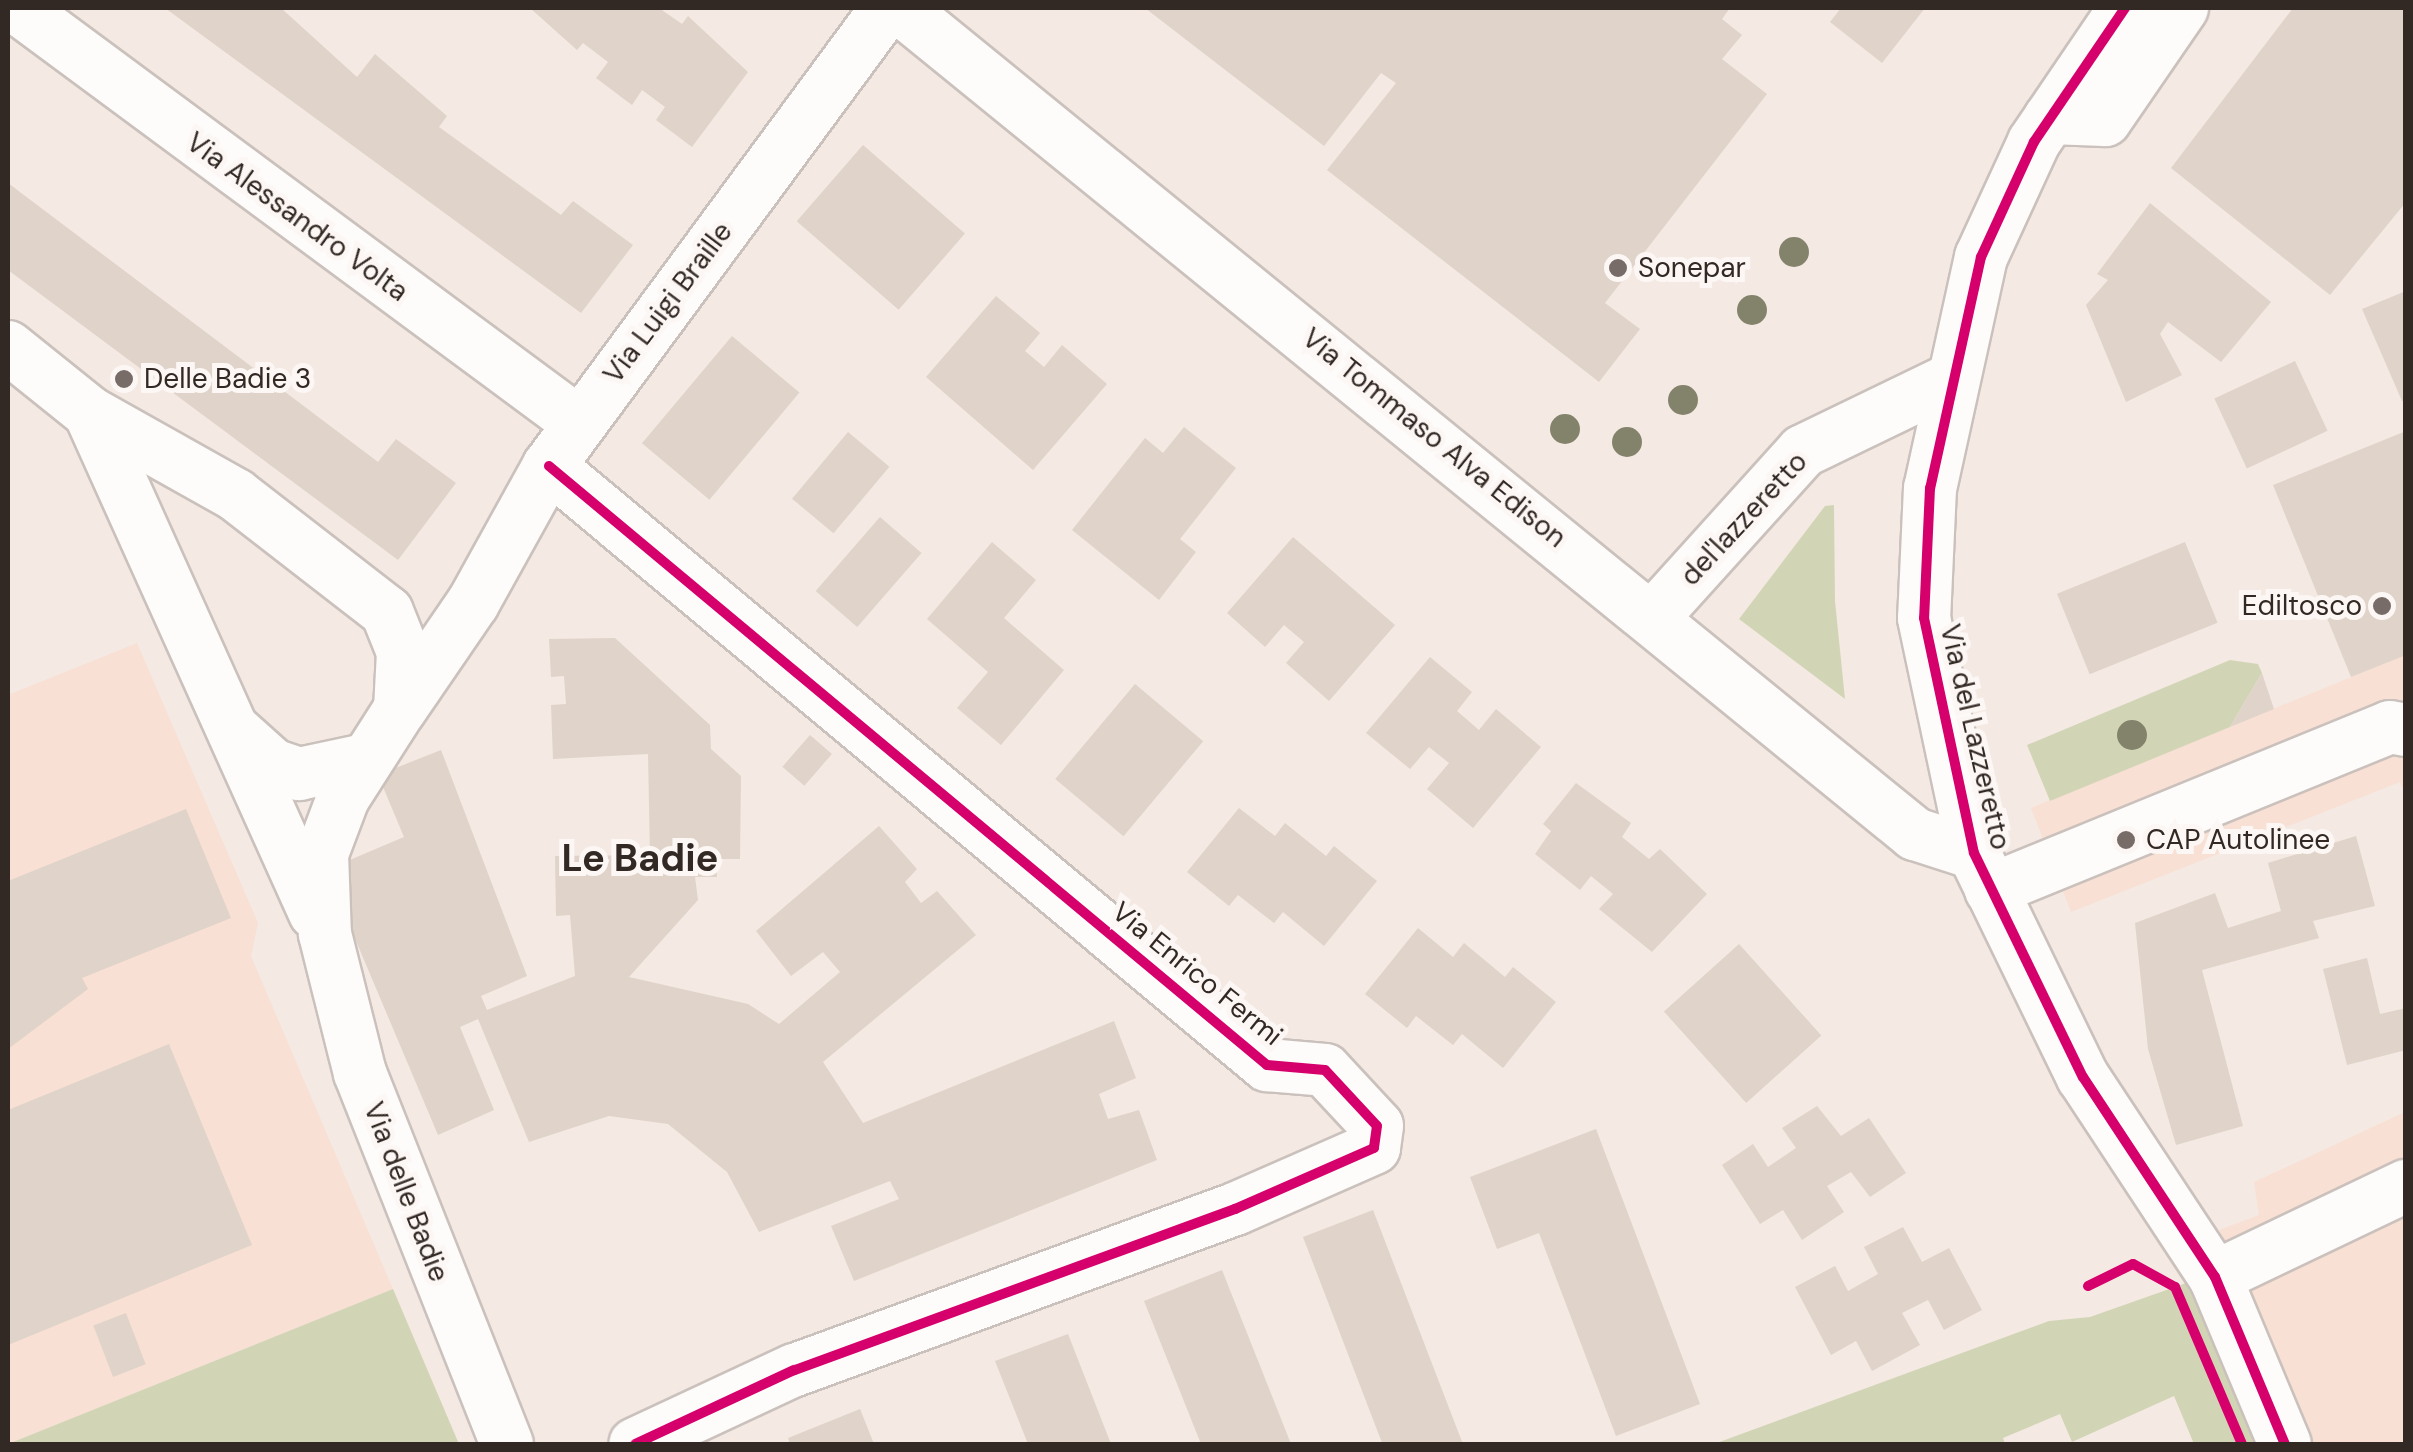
<!DOCTYPE html>
<style>
body{margin:0}
#map{position:relative;width:2413px;height:1452px;overflow:hidden;background:#f4e9e3;font-family:"DM Sans",sans-serif}
div>[style]{position:absolute}
.built>*{inset:0;background:#f8e0d4}
.green>*{inset:0;background:#d2d5b5}
.building>*{inset:0;background:#e0d3c9;transform-origin:0 0}
.roads{filter:drop-shadow(2px 0 #cbc1bc) drop-shadow(-2px 0 #cbc1bc) drop-shadow(0 2px #cbc1bc) drop-shadow(0 -2px #cbc1bc)}
.minor>*{height:52px;margin:-26px;padding:0 26px;transform-origin:26px;border-radius:26px;background:#fdfcfb}
.cycleway>*{height:10px;margin:-5px;padding:0 5px;transform-origin:5px;border-radius:5px;background:#d6006c}
.trees>*{width:30px;height:30px;margin:-15px;border-radius:50%;background:#83836c}
.dots>*{width:28px;height:28px;translate:-50% -50%;box-sizing:border-box;border:5px solid #fcf7f4;border-radius:50%}
span{translate:-50% -50%;white-space:nowrap;text-align:center;line-height:1.15;-webkit-text-stroke:10px #fcf7f4;paint-order:stroke}
.street-label{font-size:28px;color:#332924}
.poi-label{font-size:28px;color:#332924}
.left{translate:0 -50%;text-align:left}
.right{translate:-100% -50%;text-align:right}
.district-label{font-size:38px;color:#332924;font-weight:700}
.frame{position:absolute;inset:0;border:10px solid #332924;pointer-events:none}
</style>
<div id="map">
<div class="built">
<i style="clip-path:polygon(137px 643px,258px 923px,251px 956px,393px 1289px,8px 1444px,8px 695px)"></i>
<i style="clip-path:polygon(2405px 655px,2405px 792px,2400px 782px,2071px 912px,2031px 808px)"></i>
<i style="clip-path:polygon(2405px 1112px,2405px 1444px,2309px 1444px,2219px 1230px,2259px 1215px,2254px 1182px)"></i>
</div>
<div class="green">
<i style="clip-path:polygon(1834px 505px,1835px 601px,1845px 699px,1739px 619px,1825px 506px)"></i>
<i style="clip-path:polygon(2230px 660px,2258px 664px,2262px 673px,2230px 727px,2050px 801px,2027px 745px)"></i>
<i style="clip-path:polygon(2192px 1281px,2261px 1444px,2242px 1444px,2225px 1402px,2238px 1444px,2194px 1444px,2174px 1396px,2072px 1442px,2060px 1414px,2003px 1438px,2005px 1444px,1714px 1444px,2049px 1321px,2090px 1317px)"></i>
<i style="clip-path:polygon(393px 1289px,459px 1444px,8px 1444px)"></i>
</div>
<div class="building">
<i style="clip-path:polygon(165px 8px,281px 8px,357px 77px,375px 54px,447px 116px,439px 127px,561px 215px,573px 201px,633px 245px,581px 313px)"></i>
<i style="clip-path:polygon(530px 8px,659px 8px,682px 24px,688px 16px,748px 72px,692px 147px,656px 120px,665px 107px,642px 90px,632px 105px,596px 78px,608px 62px,583px 43px,577px 50px)"></i>
<i style="clip-path:polygon(1145px 8px,1730px 8px,1722px 19px,1742px 35px,1722px 59px,1767px 94px,1605px 303px,1640px 329px,1599px 382px,1327px 170px,1396px 83px,1381px 73px,1324px 146px)"></i>
<i style="clip-path:polygon(1841px 8px,1925px 8px,1882px 63px,1830px 22px)"></i>
<i style="clip-path:polygon(2293px 8px,2406px 8px,2406px 202px,2330px 295px,2171px 168px)"></i>
<i style="left:863px;top:145px;width:135px;height:101px;rotate:41deg"></i>
<i style="clip-path:polygon(8px 183px,378px 462px,396px 439px,456px 483px,398px 560px,8px 270px)"></i>
<i style="clip-path:polygon(2150px 203px,2271px 302px,2221px 362px,2168px 322px,2160px 334px,2182px 375px,2126px 402px,2086px 305px,2108px 280px,2097px 274px)"></i>
<i style="clip-path:polygon(2406px 291px,2406px 400px,2402px 401px,2362px 309px)"></i>
<i style="clip-path:polygon(996px 296px,1040px 333px,1025px 351px,1044px 367px,1062px 345px,1107px 384px,1033px 470px,926px 377px)"></i>
<i style="left:732px;top:336px;width:88px;height:140px;rotate:40deg"></i>
<i style="left:2295px;top:361px;width:77px;height:89px;rotate:65deg"></i>
<i style="clip-path:polygon(1184px 427px,1236px 468px,1180px 539px,1196px 552px,1159px 600px,1072px 530px,1145px 438px,1163px 453px)"></i>
<i style="clip-path:polygon(2406px 431px,2406px 655px,2351px 677px,2273px 485px)"></i>
<i style="left:848px;top:432px;width:54px;height:87px;rotate:40deg"></i>
<i style="left:880px;top:517px;width:55px;height:98px;rotate:41deg"></i>
<i style="clip-path:polygon(1293px 537px,1395px 625px,1329px 701px,1286px 663px,1304px 642px,1284px 625px,1265px 647px,1227px 613px)"></i>
<i style="clip-path:polygon(992px 542px,1036px 580px,1004px 618px,1064px 670px,1001px 745px,957px 708px,988px 672px,927px 619px)"></i>
<i style="left:2185px;top:542px;width:87px;height:138px;rotate:68deg"></i>
<i style="clip-path:polygon(615px 638px,710px 725px,711px 749px,741px 776px,740px 859px,716px 859px,717px 877px,695px 877px,698px 900px,629px 977px,748px 1004px,779px 1024px,840px 972px,823px 952px,791px 976px,756px 931px,879px 826px,917px 869px,905px 882px,921px 903px,937px 891px,976px 935px,823px 1062px,863px 1123px,1114px 1021px,1136px 1078px,1099px 1094px,1108px 1119px,1139px 1110px,1157px 1160px,854px 1281px,831px 1226px,899px 1199px,890px 1181px,759px 1232px,727px 1172px,668px 1124px,609px 1116px,529px 1142px,478px 1019px,460px 1027px,494px 1110px,438px 1135px,326px 870px,404px 837px,378px 775px,441px 750px,527px 976px,481px 996px,487px 1010px,575px 976px,570px 915px,556px 916px,555px 856px,650px 855px,648px 754px,553px 759px,551px 705px,566px 704px,564px 676px,551px 677px,549px 639px)"></i>
<i style="clip-path:polygon(1430px 657px,1472px 692px,1457px 711px,1479px 730px,1496px 709px,1541px 747px,1473px 828px,1427px 789px,1449px 763px,1429px 747px,1410px 769px,1366px 733px)"></i>
<i style="clip-path:polygon(2262px 673px,2274px 709px,2230px 727px)"></i>
<i style="left:1135px;top:684px;width:89px;height:124px;rotate:40deg"></i>
<i style="left:810px;top:735px;width:29px;height:42px;rotate:41deg"></i>
<i style="clip-path:polygon(1576px 783px,1631px 823px,1622px 837px,1649px 859px,1660px 849px,1707px 894px,1652px 952px,1599px 909px,1613px 894px,1591px 876px,1580px 890px,1535px 854px,1551px 831px,1543px 824px)"></i>
<i style="clip-path:polygon(1239px 808px,1275px 836px,1285px 823px,1326px 856px,1334px 846px,1377px 881px,1324px 946px,1283px 912px,1274px 923px,1238px 895px,1229px 906px,1187px 872px)"></i>
<i style="clip-path:polygon(186px 809px,231px 918px,82px 978px,88px 989px,8px 1049px,8px 881px)"></i>
<i style="clip-path:polygon(2356px 836px,2375px 906px,2313px 921px,2319px 938px,2202px 970px,2243px 1126px,2176px 1145px,2148px 1049px,2135px 923px,2215px 893px,2228px 928px,2281px 911px,2268px 863px)"></i>
<i style="clip-path:polygon(1418px 928px,1453px 957px,1464px 943px,1505px 977px,1513px 967px,1556px 1002px,1503px 1068px,1462px 1034px,1453px 1045px,1416px 1016px,1407px 1028px,1365px 994px)"></i>
<i style="left:1739px;top:944px;width:123px;height:101px;rotate:48deg"></i>
<i style="clip-path:polygon(2367px 958px,2380px 1014px,2406px 1008px,2406px 1050px,2347px 1065px,2323px 969px)"></i>
<i style="clip-path:polygon(169px 1044px,252px 1245px,8px 1345px,8px 1110px)"></i>
<i style="clip-path:polygon(1817px 1106px,1841px 1136px,1869px 1118px,1906px 1173px,1870px 1197px,1851px 1172px,1827px 1186px,1844px 1212px,1802px 1240px,1783px 1210px,1760px 1224px,1722px 1165px,1753px 1144px,1768px 1167px,1796px 1148px,1782px 1128px)"></i>
<i style="clip-path:polygon(1596px 1129px,1700px 1404px,1616px 1436px,1539px 1233px,1497px 1249px,1470px 1177px)"></i>
<i style="left:1373px;top:1210px;width:251px;height:75px;rotate:69deg"></i>
<i style="clip-path:polygon(1903px 1227px,1922px 1262px,1949px 1248px,1982px 1310px,1944px 1330px,1928px 1300px,1902px 1313px,1920px 1345px,1872px 1371px,1856px 1341px,1831px 1355px,1795px 1287px,1835px 1266px,1848px 1291px,1878px 1274px,1864px 1247px)"></i>
<i style="clip-path:polygon(1222px 1270px,1291px 1444px,1201px 1444px,1144px 1301px)"></i>
<i style="left:126px;top:1313px;width:55px;height:35px;rotate:69deg"></i>
<i style="clip-path:polygon(1068px 1334px,1111px 1444px,1028px 1444px,995px 1361px)"></i>
<i style="clip-path:polygon(860px 1409px,874px 1444px,790px 1444px,788px 1438px)"></i>
</div>
<div class="roads">
<div class="minor">
<i style="left:18px;top:8px;width:698px;rotate:36.49deg"></i>
<i style="left:900px;top:8px;width:1309px;rotate:39.14deg"></i>
<i style="left:1915px;top:834px;width:62px;rotate:17.9deg"></i>
<i style="left:2125px;top:8px;width:162px;rotate:124.2deg"></i>
<i style="left:2034px;top:142px;width:127px;rotate:114.7deg"></i>
<i style="left:1981px;top:257px;width:237px;rotate:102.4deg"></i>
<i style="left:1930px;top:488px;width:130px;rotate:92.6deg"></i>
<i style="left:1924px;top:618px;width:240px;rotate:78deg"></i>
<i style="left:1974px;top:853px;width:249px;rotate:64.1deg"></i>
<i style="left:2083px;top:1077px;width:240px;rotate:56.6deg"></i>
<i style="left:2215px;top:1277px;width:181px;rotate:67.3deg"></i>
<i style="left:2050px;top:118px;width:55px;rotate:2.1deg"></i>
<i style="left:2105px;top:120px;width:136px;rotate:-55.5deg"></i>
<i style="left:8px;top:347px;width:105px;rotate:38.8deg"></i>
<i style="left:90px;top:413px;width:167px;rotate:29.3deg"></i>
<i style="left:236px;top:495px;width:191px;rotate:37.8deg"></i>
<i style="left:387px;top:612px;width:43px;rotate:68.2deg"></i>
<i style="left:403px;top:652px;width:57px;rotate:93deg"></i>
<i style="left:400px;top:709px;width:106px;rotate:122.6deg"></i>
<i style="left:343px;top:798px;width:60px;rotate:110.6deg"></i>
<i style="left:322px;top:854px;width:80px;rotate:87.9deg"></i>
<i style="left:325px;top:934px;width:143px;rotate:75.9deg"></i>
<i style="left:360px;top:1073px;width:399px;rotate:68.4deg"></i>
<i style="left:90px;top:413px;width:548px;rotate:65.77deg"></i>
<i style="left:549px;top:466px;width:935px;rotate:39.84deg"></i>
<i style="left:1267px;top:1065px;width:58px;rotate:4.9deg"></i>
<i style="left:1325px;top:1070px;width:76px;rotate:47.1deg"></i>
<i style="left:1377px;top:1126px;width:22px;rotate:98deg"></i>
<i style="left:1374px;top:1148px;width:152px;rotate:156.3deg"></i>
<i style="left:1235px;top:1209px;width:469px;rotate:159.9deg"></i>
<i style="left:794px;top:1370px;width:175px;rotate:155deg"></i>
<i style="left:1654px;top:616px;width:222px;rotate:-47.9deg"></i>
<i style="left:1803px;top:451px;width:161px;rotate:-25.8deg"></i>
<i style="left:401px;top:708px;width:127px;rotate:-55.6deg"></i>
<i style="left:473px;top:603px;width:157px;rotate:-61deg"></i>
<i style="left:549px;top:466px;width:569px;rotate:-53.57deg"></i>
<i style="left:234px;top:730px;width:52px;rotate:41.9deg"></i>
<i style="left:273px;top:765px;width:28px;rotate:19deg"></i>
<i style="left:299px;top:774px;width:67px;rotate:-12deg"></i>
<i style="left:1991px;top:890px;width:431px;rotate:-22.2deg"></i>
<i style="left:2390px;top:727px;width:16px;rotate:11deg"></i>
<i style="left:2215px;top:1277px;width:212px;rotate:-25.5deg"></i>
</div>
</div>
<div class="cycleway">
<i style="left:2125px;top:8px;width:162px;rotate:124.2deg"></i>
<i style="left:2034px;top:142px;width:127px;rotate:114.7deg"></i>
<i style="left:1981px;top:257px;width:237px;rotate:102.4deg"></i>
<i style="left:1930px;top:488px;width:130px;rotate:92.6deg"></i>
<i style="left:1924px;top:618px;width:240px;rotate:78deg"></i>
<i style="left:1974px;top:853px;width:249px;rotate:64.1deg"></i>
<i style="left:2083px;top:1077px;width:240px;rotate:56.6deg"></i>
<i style="left:2215px;top:1277px;width:181px;rotate:67.3deg"></i>
<i style="left:549px;top:466px;width:935px;rotate:39.84deg"></i>
<i style="left:1267px;top:1065px;width:58px;rotate:4.9deg"></i>
<i style="left:1325px;top:1070px;width:76px;rotate:47.1deg"></i>
<i style="left:1377px;top:1126px;width:22px;rotate:98deg"></i>
<i style="left:1374px;top:1148px;width:152px;rotate:156.3deg"></i>
<i style="left:1235px;top:1209px;width:469px;rotate:159.9deg"></i>
<i style="left:794px;top:1370px;width:175px;rotate:155deg"></i>
<i style="left:2088px;top:1286px;width:50px;rotate:-26.1deg"></i>
<i style="left:2133px;top:1264px;width:48px;rotate:28.7deg"></i>
<i style="left:2175px;top:1287px;width:171px;rotate:66.9deg"></i>
</div>
<div class="trees">
<i style="left:1794px;top:252px"></i>
<i style="left:1752px;top:310px"></i>
<i style="left:1683px;top:400px"></i>
<i style="left:1565px;top:429px"></i>
<i style="left:1627px;top:442px"></i>
<i style="left:2132px;top:735px"></i>
</div>
<div class="dots">
<i style="left:1618px;top:268px;background:#776c67"></i>
<i style="left:124px;top:379px;background:#776c67"></i>
<i style="left:2382px;top:606px;background:#776c67"></i>
<i style="left:2126px;top:840px;background:#776c67"></i>
</div>
<div class="street-label">
<span style="left:297px;top:217px;rotate:36deg">Via Alessandro Volta</span>
<span style="left:668px;top:303px;rotate:-53deg">Via Luigi Braille</span>
<span style="left:1434px;top:438px;rotate:39deg">Via Tommaso Alva Edison</span>
<span style="left:1744px;top:519px;rotate:-47deg">del'lazzeretto</span>
<span style="left:1975px;top:737px;rotate:77deg">Via del Lazzeretto</span>
<span style="left:1197px;top:974px;rotate:39deg">Via Enrico Fermi</span>
<span style="left:406px;top:1192px;rotate:69deg">Via delle Badie</span>
</div>
<div class="poi-label">
<span class="left" style="left:1638px;top:268px">Sonepar</span>
<span class="left" style="left:144px;top:379px">Delle Badie 3</span>
<span class="right" style="left:2362px;top:606px">Ediltosco</span>
<span class="left" style="left:2146px;top:840px">CAP Autolinee</span>
</div>
<div class="district-label">
<span style="left:640px;top:859px">Le Badie</span>
</div>
<div class="frame"></div>
</div>
